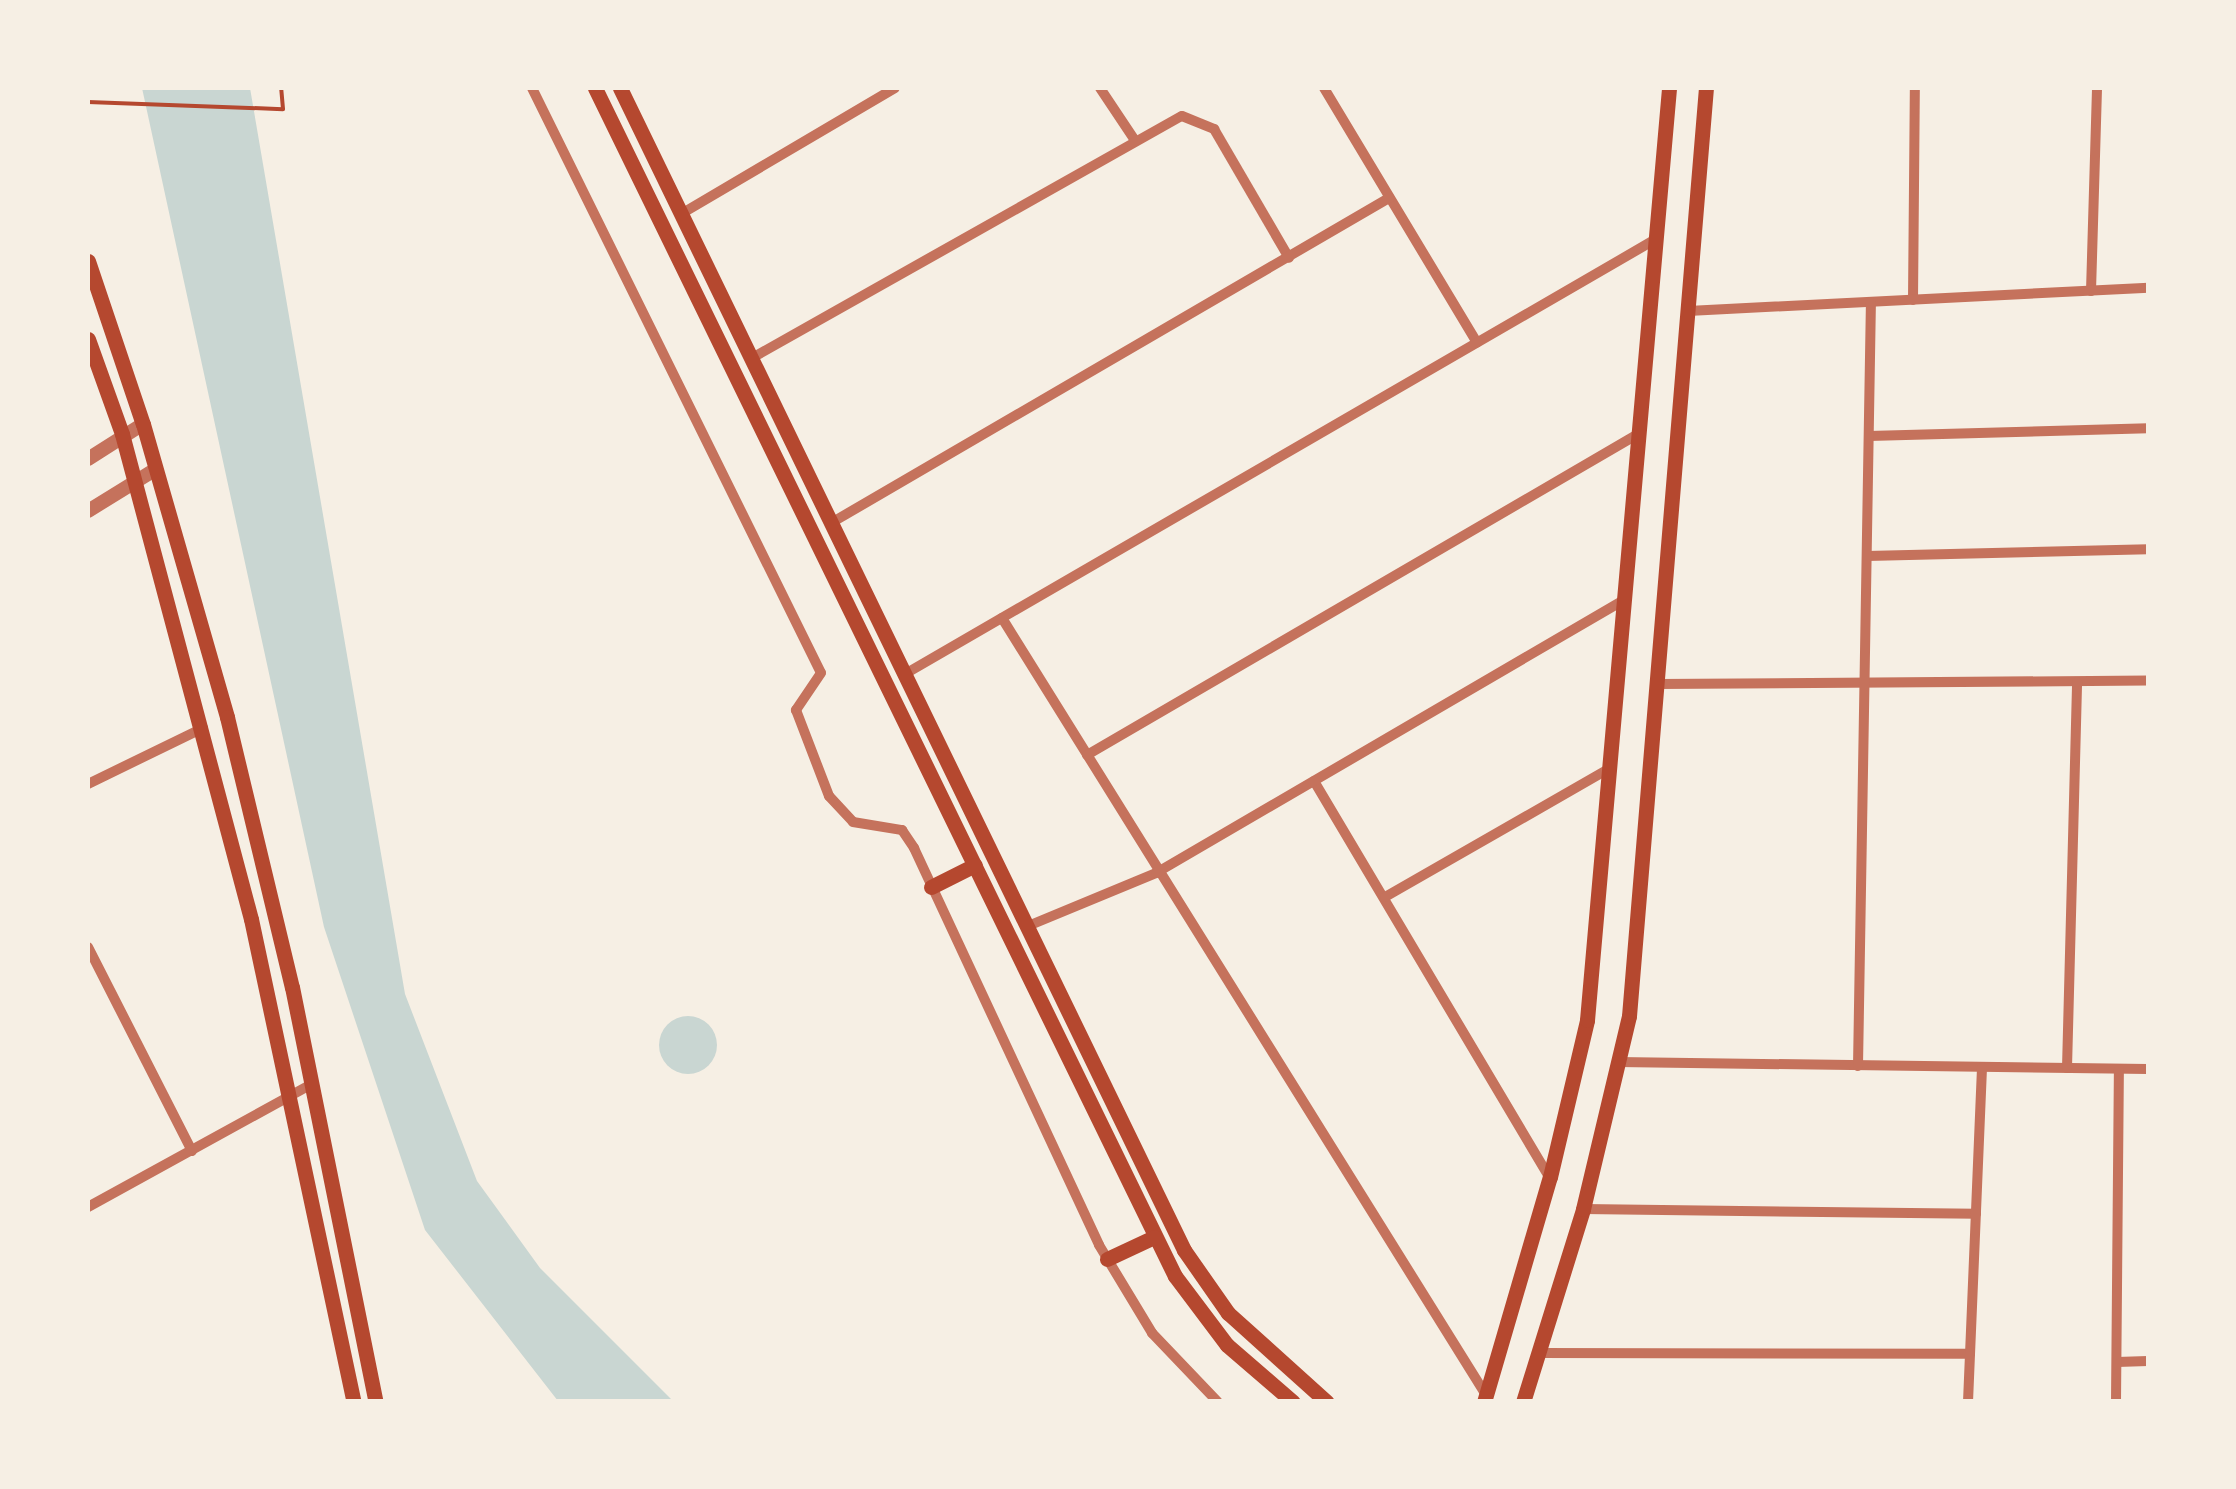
<!DOCTYPE html>
<style>
body{margin:0}
#map{position:relative;width:2236px;height:1489px;overflow:hidden;background:#f6efe4;font-family:"Fira Sans",sans-serif}
div>[style]{position:absolute}
.water>*{inset:0;background:#c9d6d2}
.round{border-radius:50%}
.path>*{height:4px;margin:-2px;padding:0 2px;transform-origin:2px;border-radius:2px;background:#b5482f}
.minor>*{height:10px;margin:-5px;padding:0 5px;transform-origin:5px;border-radius:5px;background:#c5725c}
.tertiary>*{height:14px;margin:-7px;padding:0 7px;transform-origin:7px;border-radius:7px;background:#c5725c}
.secondary>*{height:15px;margin:-7.5px;padding:0 7.5px;transform-origin:7.5px;border-radius:7.5px;background:#b5482f}
span{translate:-50% -50%;white-space:nowrap;text-align:center;line-height:1.15;-webkit-text-stroke:10px #f6efe4;paint-order:stroke}
.frame{position:absolute;inset:0;border:90px solid #f6efe4;pointer-events:none}
</style>
<div id="map">
<div class="water">
<i style="clip-path:polygon(142px 88px,250px 88px,405px 994px,477px 1181px,540px 1268px,673px 1401px,558px 1401px,425px 1230px,324px 927px)"></i>
<i class="round" style="left:659px;top:1016px;width:58px;height:58px"></i>
</div>
<div class="path">
<i style="left:88px;top:102px;width:195px;rotate:2.1deg"></i>
<i style="left:283px;top:109px;width:21px;rotate:-95deg"></i>
</div>
<div class="minor">
<i style="left:532px;top:88px;width:652px;rotate:63.71deg"></i>
<i style="left:821px;top:673px;width:45px;rotate:124deg"></i>
<i style="left:796px;top:710px;width:92px;rotate:69deg"></i>
<i style="left:829px;top:796px;width:35px;rotate:47deg"></i>
<i style="left:853px;top:822px;width:50px;rotate:9.3deg"></i>
<i style="left:902px;top:830px;width:22px;rotate:56deg"></i>
<i style="left:914px;top:848px;width:438px;rotate:65deg"></i>
<i style="left:1099px;top:1245px;width:103px;rotate:58.9deg"></i>
<i style="left:1152px;top:1333px;width:95px;rotate:46.3deg"></i>
<i style="left:1100px;top:88px;width:61px;rotate:56.3deg"></i>
<i style="left:1324px;top:88px;width:297px;rotate:59deg"></i>
<i style="left:681px;top:214px;width:248px;rotate:-30.5deg"></i>
<i style="left:2091px;top:291px;width:203px;rotate:-88.3deg"></i>
<i style="left:1913px;top:300px;width:212px;rotate:-89.5deg"></i>
<i style="left:1688px;top:311px;width:461px;rotate:-2.9deg"></i>
<i style="left:752px;top:358px;width:493px;rotate:-29.4deg"></i>
<i style="left:1182px;top:116px;width:35px;rotate:22deg"></i>
<i style="left:1214px;top:129px;width:149px;rotate:59.8deg"></i>
<i style="left:1869px;top:436px;width:279px;rotate:-1.6deg"></i>
<i style="left:831px;top:523px;width:646px;rotate:-30.22deg"></i>
<i style="left:1867px;top:556px;width:281px;rotate:-1.4deg"></i>
<i style="left:1002px;top:618px;width:915px;rotate:58.08deg"></i>
<i style="left:905px;top:674px;width:868px;rotate:-30.08deg"></i>
<i style="left:1658px;top:684px;width:490px;rotate:-0.4deg"></i>
<i style="left:1087px;top:755px;width:638px;rotate:-30.22deg"></i>
<i style="left:1314px;top:781px;width:460px;rotate:59.3deg"></i>
<i style="left:88px;top:784px;width:128px;rotate:-26deg"></i>
<i style="left:1385px;top:897px;width:259px;rotate:-29.8deg"></i>
<i style="left:1028px;top:926px;width:139px;rotate:-22.5deg"></i>
<i style="left:1156px;top:873px;width:542px;rotate:-30.26deg"></i>
<i style="left:88px;top:947px;width:229px;rotate:63deg"></i>
<i style="left:1618px;top:1062px;width:530px;rotate:0.76deg"></i>
<i style="left:1858px;top:1066px;width:764px;rotate:-89.03deg"></i>
<i style="left:2067px;top:1068px;width:386px;rotate:-88.5deg"></i>
<i style="left:88px;top:1207px;width:253px;rotate:-28.8deg"></i>
<i style="left:1583px;top:1209px;width:393px;rotate:0.7deg"></i>
<i style="left:1540px;top:1353px;width:430px;rotate:0.1deg"></i>
<i style="left:2117px;top:1362px;width:31px;rotate:-2deg"></i>
<i style="left:1968px;top:1402px;width:335px;rotate:-87.6deg"></i>
<i style="left:2116px;top:1402px;width:333px;rotate:-89.5deg"></i>
</div>
<div class="tertiary">
<i style="left:88px;top:459px;width:65px;rotate:-32.5deg"></i>
<i style="left:88px;top:511px;width:80px;rotate:-31.7deg"></i>
</div>
<div class="secondary">
<i style="left:595px;top:88px;width:1322px;rotate:63.98deg"></i>
<i style="left:1175px;top:1276px;width:86px;rotate:53deg"></i>
<i style="left:1227px;top:1345px;width:87px;rotate:40.8deg"></i>
<i style="left:620px;top:88px;width:1292px;rotate:64.11deg"></i>
<i style="left:1184px;top:1250px;width:77px;rotate:55.1deg"></i>
<i style="left:1228px;top:1313px;width:133px;rotate:42deg"></i>
<i style="left:88px;top:261px;width:172px;rotate:71.4deg"></i>
<i style="left:143px;top:424px;width:305px;rotate:74deg"></i>
<i style="left:227px;top:717px;width:278px;rotate:76.5deg"></i>
<i style="left:292px;top:987px;width:423px;rotate:78.6deg"></i>
<i style="left:88px;top:339px;width:101px;rotate:70.3deg"></i>
<i style="left:122px;top:434px;width:502px;rotate:75.11deg"></i>
<i style="left:251px;top:919px;width:494px;rotate:78deg"></i>
<i style="left:931px;top:887px;width:49px;rotate:-26.6deg"></i>
<i style="left:1107px;top:1259px;width:52px;rotate:-25.1deg"></i>
<i style="left:1484px;top:1402px;width:234px;rotate:-73.7deg"></i>
<i style="left:1550px;top:1177px;width:161px;rotate:-76.7deg"></i>
<i style="left:1587px;top:1020px;width:936px;rotate:-84.97deg"></i>
<i style="left:1523px;top:1402px;width:202px;rotate:-72.7deg"></i>
<i style="left:1583px;top:1209px;width:198px;rotate:-76.6deg"></i>
<i style="left:1629px;top:1016px;width:931px;rotate:-85.26deg"></i>
</div>
<div class="frame"></div>
</div>
